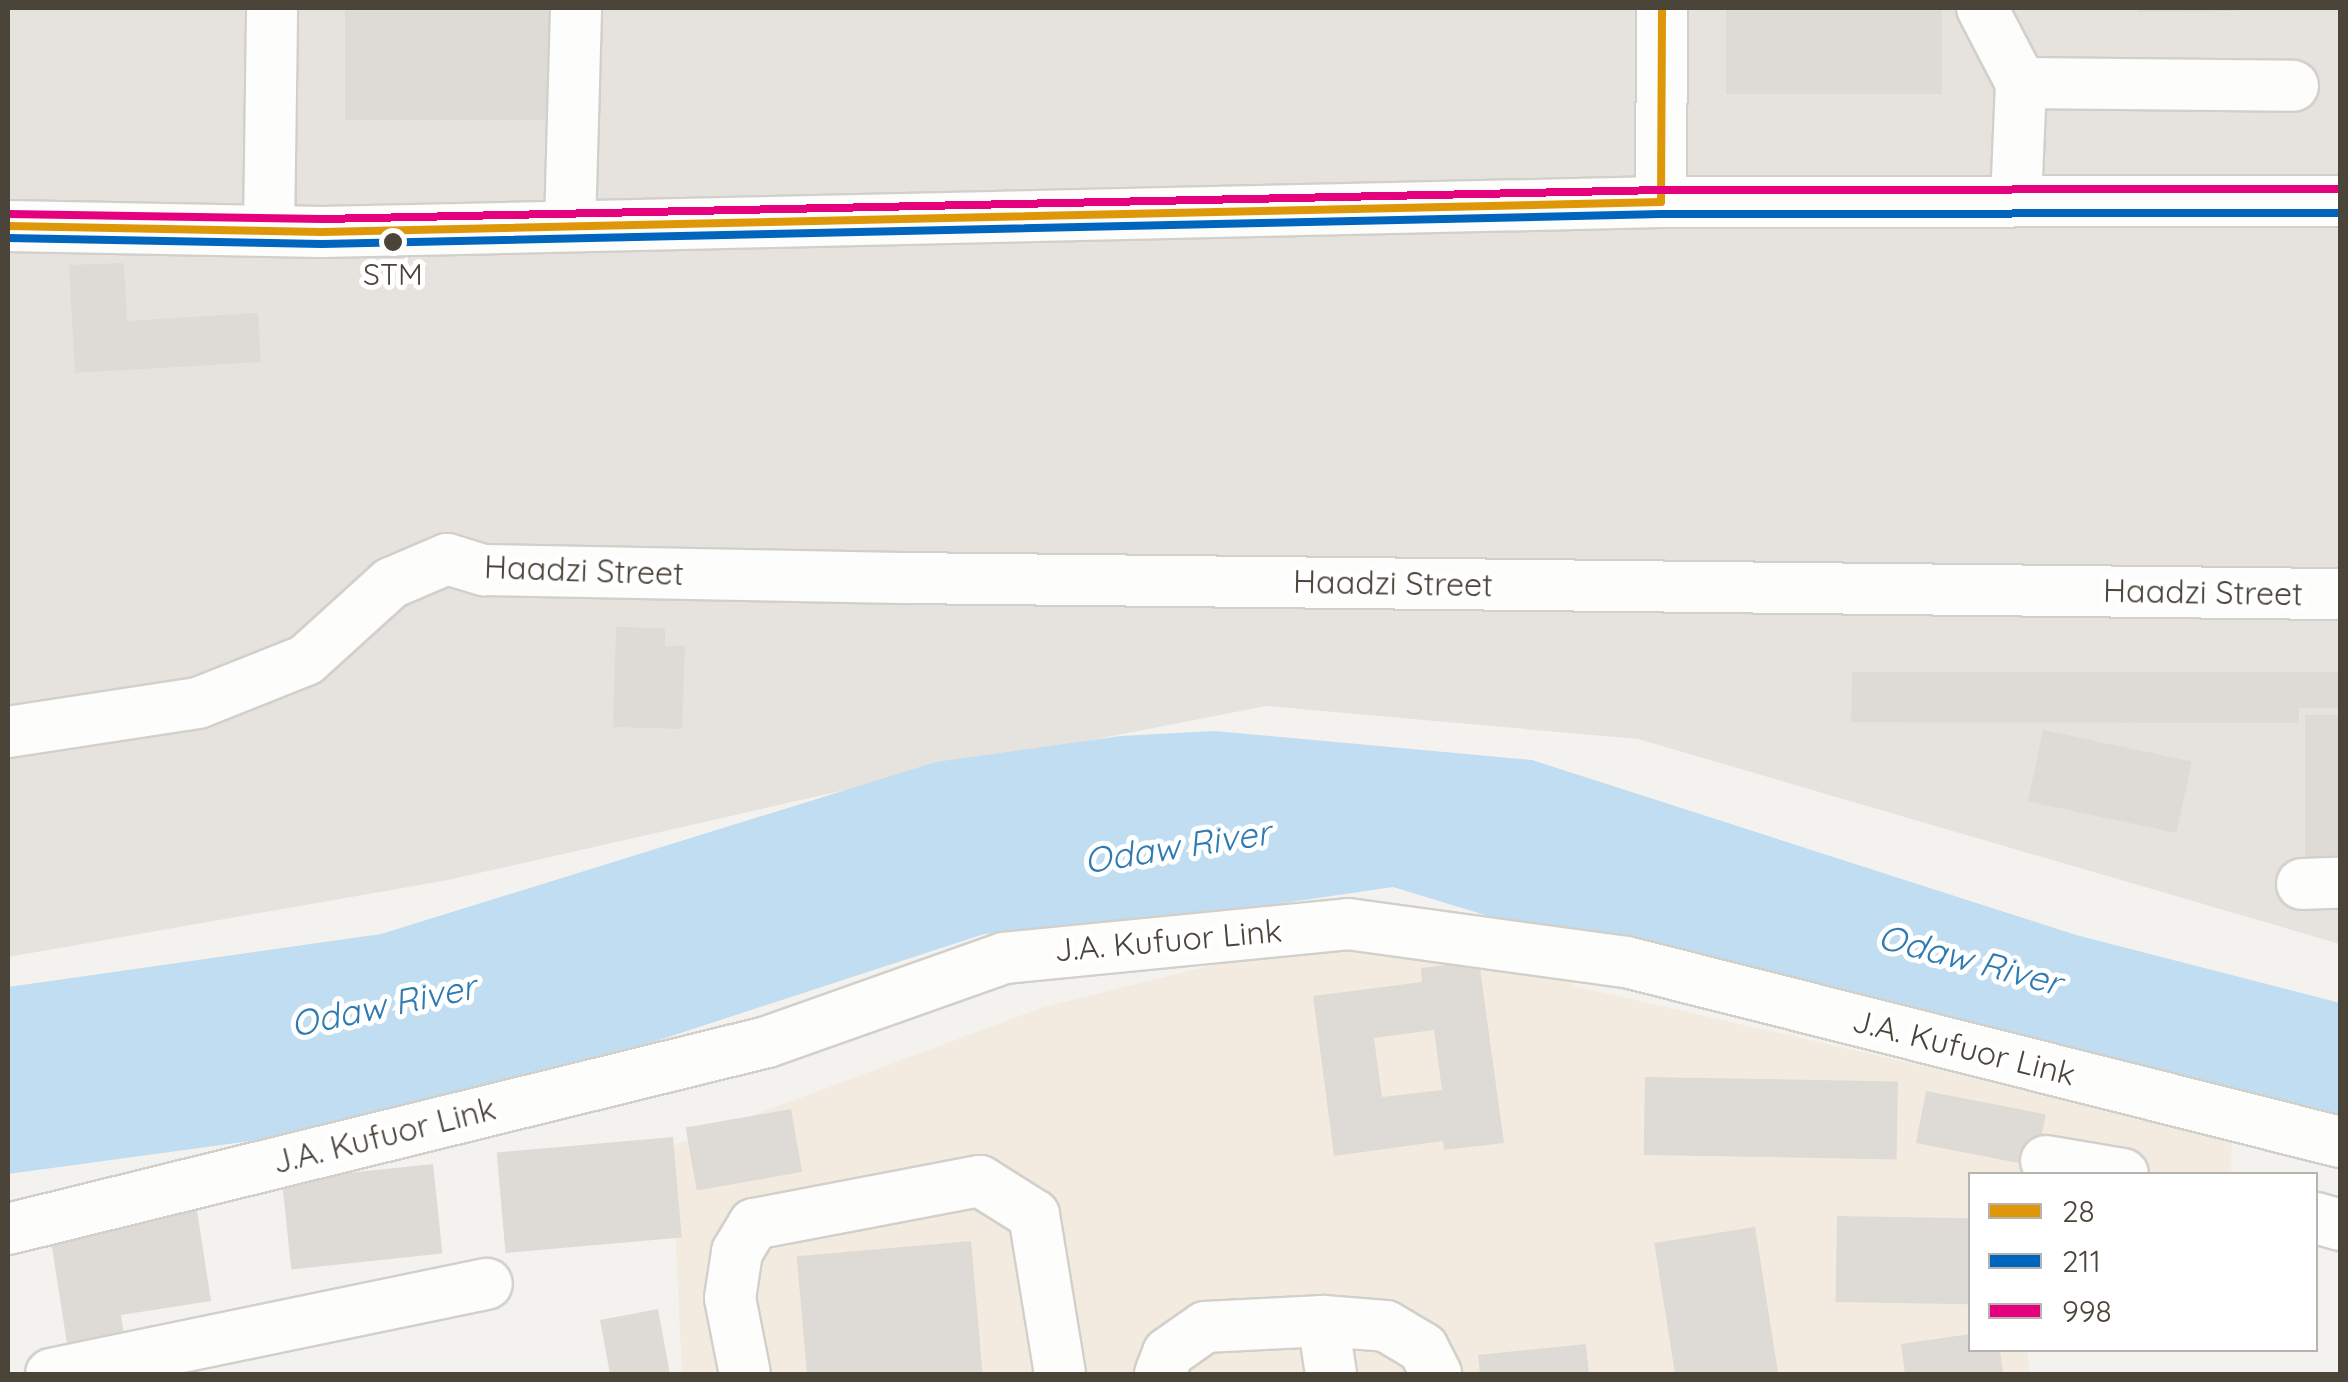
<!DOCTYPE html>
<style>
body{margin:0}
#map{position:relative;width:2348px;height:1382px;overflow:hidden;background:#f4f2ee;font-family:Quicksand,sans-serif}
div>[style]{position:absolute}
.commercial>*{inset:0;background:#f3ebdf}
.industrial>*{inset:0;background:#e6e2de}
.water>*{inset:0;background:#c0ddf1}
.building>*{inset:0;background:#dedbd6;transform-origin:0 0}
.roads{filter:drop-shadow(2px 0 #d2d0cb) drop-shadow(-2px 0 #d2d0cb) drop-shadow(0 2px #d2d0cb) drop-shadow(0 -2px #d2d0cb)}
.minor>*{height:50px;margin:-25px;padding:0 25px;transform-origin:25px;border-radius:25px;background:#fdfdfc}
.bus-1>*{height:8px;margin:-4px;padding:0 4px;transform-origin:4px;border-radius:4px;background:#dd9709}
.bus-2>*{height:8px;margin:-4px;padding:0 4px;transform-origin:4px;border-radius:4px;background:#0065bd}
.bus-3>*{height:8px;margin:-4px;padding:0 4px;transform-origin:4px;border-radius:4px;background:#e5007d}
.dots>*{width:28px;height:28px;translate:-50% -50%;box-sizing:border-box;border:5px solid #fff;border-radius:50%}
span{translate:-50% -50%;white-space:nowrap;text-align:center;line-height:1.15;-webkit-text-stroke:10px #fff;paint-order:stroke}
.bus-label{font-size:30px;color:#4b4439}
.street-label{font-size:32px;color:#4b4439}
.water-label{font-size:35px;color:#2e7ab2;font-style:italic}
.frame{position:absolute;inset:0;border:10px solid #4b4439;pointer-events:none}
.legend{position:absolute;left:1968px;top:1172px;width:350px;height:180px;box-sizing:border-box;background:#fff;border:2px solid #b7b4b0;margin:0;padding:12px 18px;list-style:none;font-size:30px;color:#4b4439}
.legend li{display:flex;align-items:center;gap:20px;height:50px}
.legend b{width:50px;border:2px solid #b7b4b0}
</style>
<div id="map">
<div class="commercial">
<i style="clip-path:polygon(1352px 930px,1573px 961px,1574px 986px,2232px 1137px,2231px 1174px,1970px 1174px,1970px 1350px,2027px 1350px,2030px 1374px,682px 1374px,671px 1146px,1041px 1008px)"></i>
</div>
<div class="industrial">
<i style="clip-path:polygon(8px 8px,2340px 8px,2340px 944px,1638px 739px,1266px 706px,907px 776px,448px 880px,8px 957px)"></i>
</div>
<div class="water">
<i style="clip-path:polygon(1214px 731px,1532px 760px,2076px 935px,2340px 1003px,2340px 1134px,1593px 948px,1393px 887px,1166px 920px,984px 934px,420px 1118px,8px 1174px,8px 987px,381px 934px,936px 762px,1121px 736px)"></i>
</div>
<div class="building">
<i style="left:345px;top:8px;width:208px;height:112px"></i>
<i style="left:1726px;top:8px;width:216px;height:86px"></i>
<i style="clip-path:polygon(2138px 8px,2238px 8px,2238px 11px,2138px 12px)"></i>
<i style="clip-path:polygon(124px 263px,127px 321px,258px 313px,261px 362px,75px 373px,69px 265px)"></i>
<i style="clip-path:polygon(616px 627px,665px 628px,665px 646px,685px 646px,682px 729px,613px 727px)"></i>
<i style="clip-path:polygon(1852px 672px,2340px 672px,2340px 708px,2299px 708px,2299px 723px,1851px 722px)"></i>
<i style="left:2340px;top:715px;width:147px;height:35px;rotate:90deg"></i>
<i style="left:2043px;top:730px;width:152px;height:73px;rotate:12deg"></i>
<i style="clip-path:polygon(evenodd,1479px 961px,1504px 1143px,1444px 1150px,1443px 1141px,1334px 1156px,1313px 996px,1422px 982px,1421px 968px,1479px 961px,1434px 1030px,1442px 1090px,1382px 1097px,1374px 1038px,1434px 1030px)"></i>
<i style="left:1645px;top:1077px;width:253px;height:78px;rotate:1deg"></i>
<i style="left:1926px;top:1091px;width:122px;height:53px;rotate:11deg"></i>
<i style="left:791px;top:1109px;width:64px;height:107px;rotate:80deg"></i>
<i style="left:673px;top:1137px;width:101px;height:177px;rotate:85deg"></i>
<i style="left:433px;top:1164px;width:90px;height:152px;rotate:84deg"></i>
<i style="clip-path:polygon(196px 1204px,211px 1301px,121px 1315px,125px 1341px,68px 1350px,49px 1228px)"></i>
<i style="left:1837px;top:1216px;width:133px;height:86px;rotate:1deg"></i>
<i style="left:1755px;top:1227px;width:149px;height:102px;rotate:81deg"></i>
<i style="left:971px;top:1241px;width:133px;height:175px;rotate:85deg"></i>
<i style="clip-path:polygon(658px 1309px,670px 1374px,610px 1374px,600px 1320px)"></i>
<i style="clip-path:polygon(1970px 1334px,1970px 1350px,2000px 1350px,2003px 1374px,1905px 1374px,1901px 1344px)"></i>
<i style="clip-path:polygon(1586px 1344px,1589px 1374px,1480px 1374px,1478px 1355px)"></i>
</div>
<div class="roads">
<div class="minor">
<i style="left:1982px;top:8px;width:85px;rotate:62.5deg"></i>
<i style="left:2021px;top:83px;width:118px;rotate:92.4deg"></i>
<i style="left:2021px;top:83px;width:272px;rotate:0.6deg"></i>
<i style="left:1661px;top:202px;width:194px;rotate:-89.7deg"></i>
<i style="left:8px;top:226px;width:314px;rotate:1.1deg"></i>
<i style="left:322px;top:232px;width:1339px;rotate:-1.28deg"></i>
<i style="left:1661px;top:202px;width:679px;rotate:-0.08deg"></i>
<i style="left:570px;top:226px;width:218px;rotate:-88.4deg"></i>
<i style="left:269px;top:231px;width:223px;rotate:-89.2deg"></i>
<i style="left:8px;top:732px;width:192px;rotate:-8.7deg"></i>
<i style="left:198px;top:703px;width:116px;rotate:-21.7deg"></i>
<i style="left:306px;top:660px;width:115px;rotate:-42.2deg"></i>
<i style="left:391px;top:583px;width:61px;rotate:-23.2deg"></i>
<i style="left:447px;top:559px;width:39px;rotate:17deg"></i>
<i style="left:484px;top:570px;width:418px;rotate:1.1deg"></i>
<i style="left:902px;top:578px;width:1438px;rotate:0.64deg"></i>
<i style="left:2302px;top:884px;width:38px;rotate:-2deg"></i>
<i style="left:2046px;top:1161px;width:78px;rotate:9.6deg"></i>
<i style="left:2316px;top:1218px;width:25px;rotate:16deg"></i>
<i style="left:8px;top:1229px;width:782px;rotate:-13.84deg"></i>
<i style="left:767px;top:1042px;width:251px;rotate:-19.5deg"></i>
<i style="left:1004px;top:958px;width:346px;rotate:-5.6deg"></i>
<i style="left:1348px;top:924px;width:281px;rotate:7.8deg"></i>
<i style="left:1626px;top:962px;width:736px;rotate:14.15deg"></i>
<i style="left:1323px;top:1321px;width:54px;rotate:81.4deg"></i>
<i style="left:51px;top:1374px;width:445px;rotate:-11.7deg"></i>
<i style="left:745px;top:1374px;width:77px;rotate:-101.2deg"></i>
<i style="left:730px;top:1298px;width:47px;rotate:-81.3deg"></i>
<i style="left:737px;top:1252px;width:33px;rotate:-59deg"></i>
<i style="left:754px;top:1224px;width:230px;rotate:-10.8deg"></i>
<i style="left:980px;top:1181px;width:64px;rotate:32.2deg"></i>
<i style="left:1034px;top:1215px;width:161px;rotate:80.7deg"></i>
<i style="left:1160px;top:1374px;width:22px;rotate:-69deg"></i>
<i style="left:1168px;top:1353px;width:45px;rotate:-35.1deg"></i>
<i style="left:1205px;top:1327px;width:118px;rotate:-2.9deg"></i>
<i style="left:1323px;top:1321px;width:63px;rotate:4.5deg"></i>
<i style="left:1386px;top:1326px;width:43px;rotate:30.7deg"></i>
<i style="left:1423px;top:1348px;width:29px;rotate:63deg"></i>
</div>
</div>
<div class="bus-1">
<i style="left:1661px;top:202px;width:194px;rotate:-89.7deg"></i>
<i style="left:8px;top:226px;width:314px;rotate:1.1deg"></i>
<i style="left:322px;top:232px;width:1339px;rotate:-1.28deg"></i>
</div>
<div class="bus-2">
<i style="left:8px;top:238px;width:314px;rotate:1.1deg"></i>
<i style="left:322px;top:244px;width:1339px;rotate:-1.28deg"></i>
<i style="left:1661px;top:214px;width:679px;rotate:-0.08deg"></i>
</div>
<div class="bus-3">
<i style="left:8px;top:214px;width:314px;rotate:0.9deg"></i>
<i style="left:322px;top:219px;width:1339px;rotate:-1.24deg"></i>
<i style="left:1661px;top:190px;width:679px;rotate:-0.08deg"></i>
</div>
<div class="dots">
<i style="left:393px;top:242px;background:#4b4439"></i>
</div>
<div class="bus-label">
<span style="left:393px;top:274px">STM</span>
</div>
<div class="street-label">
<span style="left:584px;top:570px;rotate:2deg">Haadzi Street</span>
<span style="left:1393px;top:583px;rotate:1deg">Haadzi Street</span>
<span style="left:2203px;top:592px;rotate:1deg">Haadzi Street</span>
<span style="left:1168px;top:940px;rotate:-5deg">J.A. Kufuor Link</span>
<span style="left:1964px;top:1047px;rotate:14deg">J.A. Kufuor Link</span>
<span style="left:384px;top:1135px;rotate:-14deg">J.A. Kufuor Link</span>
</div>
<div class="water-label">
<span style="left:1177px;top:846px;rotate:-9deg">Odaw River</span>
<span style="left:1970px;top:959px;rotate:15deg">Odaw River</span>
<span style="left:383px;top:1005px;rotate:-12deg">Odaw River</span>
</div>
<div class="frame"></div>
<ul class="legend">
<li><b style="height:12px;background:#dd9709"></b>28</li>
<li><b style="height:12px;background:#0065bd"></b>211</li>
<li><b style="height:12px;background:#e5007d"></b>998</li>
</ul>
</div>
